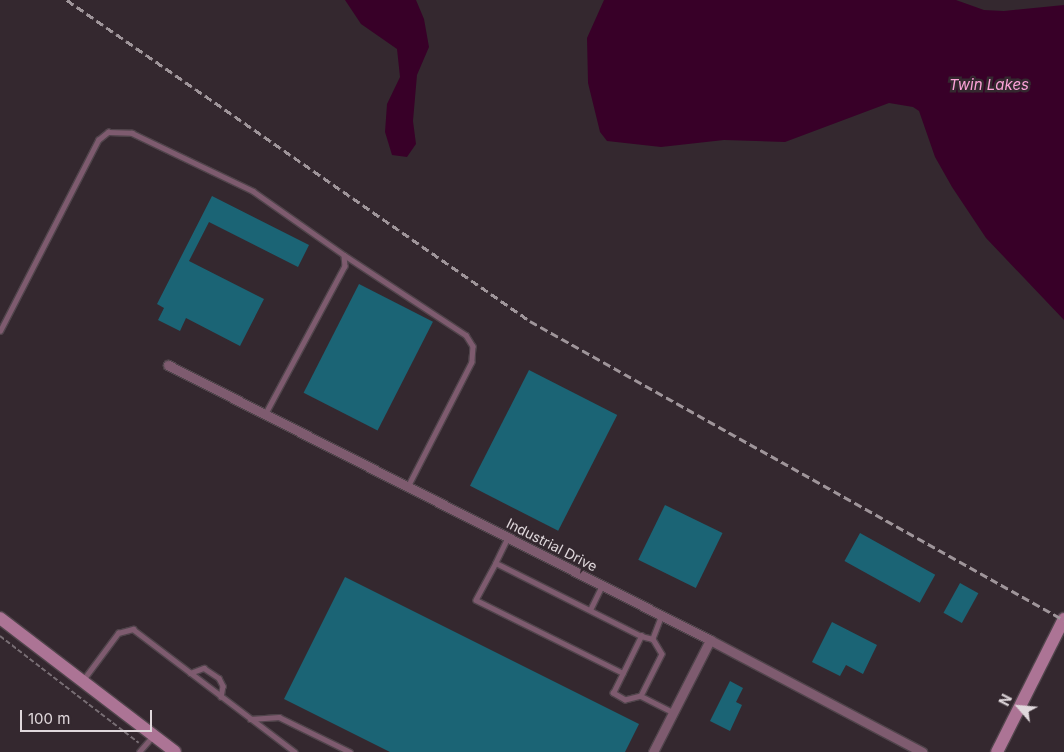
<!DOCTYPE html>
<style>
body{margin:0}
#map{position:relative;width:1064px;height:752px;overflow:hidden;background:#34282f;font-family:Inter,sans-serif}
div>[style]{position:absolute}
.water>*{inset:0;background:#380028}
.building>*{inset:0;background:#1b6475;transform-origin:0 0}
.path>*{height:2px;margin-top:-1px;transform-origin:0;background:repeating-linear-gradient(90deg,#786e74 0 5px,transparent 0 7.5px)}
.roads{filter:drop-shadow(1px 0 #50444b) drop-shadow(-1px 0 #50444b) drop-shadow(0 1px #50444b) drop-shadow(0 -1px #50444b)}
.lane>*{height:4.5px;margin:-2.25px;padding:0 2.25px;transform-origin:2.25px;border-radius:2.25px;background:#7e5b6f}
.street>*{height:9px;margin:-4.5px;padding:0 4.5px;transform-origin:4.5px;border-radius:4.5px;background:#7e5b6f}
.secondary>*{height:12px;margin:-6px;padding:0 6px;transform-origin:6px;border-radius:6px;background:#ac7495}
.rail>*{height:2.5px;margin-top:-1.25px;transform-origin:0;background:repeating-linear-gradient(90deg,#9f959a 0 8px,transparent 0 12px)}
span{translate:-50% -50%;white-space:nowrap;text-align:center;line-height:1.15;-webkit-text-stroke:5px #34282f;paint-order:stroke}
.street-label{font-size:14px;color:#e0d8dc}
.water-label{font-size:15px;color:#faa2d7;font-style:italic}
.north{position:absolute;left:994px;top:682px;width:50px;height:50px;-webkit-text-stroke:4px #34282f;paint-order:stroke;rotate:297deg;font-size:14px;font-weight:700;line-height:20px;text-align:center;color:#e0d8dc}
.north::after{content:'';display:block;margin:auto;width:18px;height:22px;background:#e0d8dc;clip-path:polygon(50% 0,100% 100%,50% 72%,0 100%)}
.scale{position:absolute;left:20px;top:710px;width:132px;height:22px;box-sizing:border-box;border:2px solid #e0d8dc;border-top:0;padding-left:6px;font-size:15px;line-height:18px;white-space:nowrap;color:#e0d8dc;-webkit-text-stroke:4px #34282f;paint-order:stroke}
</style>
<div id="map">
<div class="water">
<i style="clip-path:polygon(345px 0,416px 0,424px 19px,429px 47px,417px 75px,413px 121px,416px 144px,407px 157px,392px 155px,385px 132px,387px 104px,400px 77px,397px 49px,361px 24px)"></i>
<i style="clip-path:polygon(604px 0,956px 0,984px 10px,1004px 11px,1064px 5px,1064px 320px,986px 238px,952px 187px,935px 157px,919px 111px,913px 107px,889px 103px,785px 142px,724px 140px,661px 147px,607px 141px,600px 132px,588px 83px,587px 38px)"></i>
</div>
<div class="building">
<i style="clip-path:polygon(212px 196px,309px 245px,298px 267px,209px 222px,189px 261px,264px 299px,240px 346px,186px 318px,180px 331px,158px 320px,164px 308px,157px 304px)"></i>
<i style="left:359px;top:284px;width:83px;height:122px;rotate:27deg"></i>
<i style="left:529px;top:370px;width:99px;height:130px;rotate:27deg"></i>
<i style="left:665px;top:505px;width:64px;height:61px;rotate:26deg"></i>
<i style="left:860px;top:533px;width:86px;height:32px;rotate:29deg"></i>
<i style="clip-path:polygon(345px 577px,639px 724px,625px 752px,390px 752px,284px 699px)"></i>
<i style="left:960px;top:583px;width:21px;height:34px;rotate:29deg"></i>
<i style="clip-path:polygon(832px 622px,877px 645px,863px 674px,846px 665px,840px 676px,812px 662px)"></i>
<i style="clip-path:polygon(730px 681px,743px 688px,736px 702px,742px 705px,730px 731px,710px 721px)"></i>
</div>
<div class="path">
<i style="left:0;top:636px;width:175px;rotate:37.6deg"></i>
</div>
<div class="roads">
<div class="lane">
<i style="left:344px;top:255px;width:146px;rotate:33.3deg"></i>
<i style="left:466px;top:335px;width:13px;rotate:58deg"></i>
<i style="left:473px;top:346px;width:16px;rotate:94deg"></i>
<i style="left:472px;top:362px;width:140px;rotate:117.1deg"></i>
<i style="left:0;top:331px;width:215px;rotate:-62.8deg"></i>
<i style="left:98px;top:140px;width:13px;rotate:-39deg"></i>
<i style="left:108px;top:132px;width:24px;rotate:2deg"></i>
<i style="left:132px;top:133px;width:134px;rotate:25.6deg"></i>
<i style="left:253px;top:191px;width:111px;rotate:35.1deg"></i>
<i style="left:344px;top:255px;width:11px;rotate:85deg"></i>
<i style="left:345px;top:266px;width:169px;rotate:118.2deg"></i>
<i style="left:508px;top:538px;width:28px;rotate:116deg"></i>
<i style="left:496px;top:563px;width:162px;rotate:26.7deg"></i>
<i style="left:496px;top:563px;width:42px;rotate:118.4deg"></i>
<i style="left:476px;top:600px;width:164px;rotate:26.4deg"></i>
<i style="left:590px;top:610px;width:28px;rotate:-64deg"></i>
<i style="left:662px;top:615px;width:26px;rotate:111deg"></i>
<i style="left:653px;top:639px;width:17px;rotate:59deg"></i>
<i style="left:662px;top:654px;width:47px;rotate:116.6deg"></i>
<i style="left:641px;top:696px;width:36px;rotate:27deg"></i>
<i style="left:190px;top:673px;width:15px;rotate:-20deg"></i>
<i style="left:204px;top:668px;width:18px;rotate:34deg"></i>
<i style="left:219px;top:678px;width:9px;rotate:63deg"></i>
<i style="left:223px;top:686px;width:11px;rotate:100deg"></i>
<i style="left:83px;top:680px;width:59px;rotate:-53.3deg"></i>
<i style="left:118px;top:633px;width:16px;rotate:-15deg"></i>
<i style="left:133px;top:629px;width:203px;rotate:37.2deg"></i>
<i style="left:641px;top:696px;width:16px;rotate:166deg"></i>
<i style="left:625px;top:700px;width:14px;rotate:-150deg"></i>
<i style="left:613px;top:693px;width:64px;rotate:-63.8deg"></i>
<i style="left:641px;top:636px;width:12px;rotate:14deg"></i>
<i style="left:250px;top:719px;width:29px;rotate:-4deg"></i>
<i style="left:279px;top:717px;width:79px;rotate:26.2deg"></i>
<i style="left:139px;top:752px;width:21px;rotate:-49deg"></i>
</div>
<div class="street">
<i style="left:168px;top:365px;width:608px;rotate:26.9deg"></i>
<i style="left:710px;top:640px;width:240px;rotate:27.8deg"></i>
<i style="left:653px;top:752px;width:126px;rotate:-63deg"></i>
</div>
<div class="secondary">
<i style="left:0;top:618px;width:220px;rotate:37.4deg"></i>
<i style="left:997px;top:752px;width:149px;rotate:-63.3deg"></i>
</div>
</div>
<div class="rail">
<i style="left:67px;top:0;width:563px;rotate:34.73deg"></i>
<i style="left:530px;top:321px;width:612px;rotate:29.25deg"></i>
</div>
<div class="street-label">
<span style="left:552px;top:545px;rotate:27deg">Industrial Drive</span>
</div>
<div class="water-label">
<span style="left:989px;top:85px">Twin Lakes</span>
</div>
<div class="north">N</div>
<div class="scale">100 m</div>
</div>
